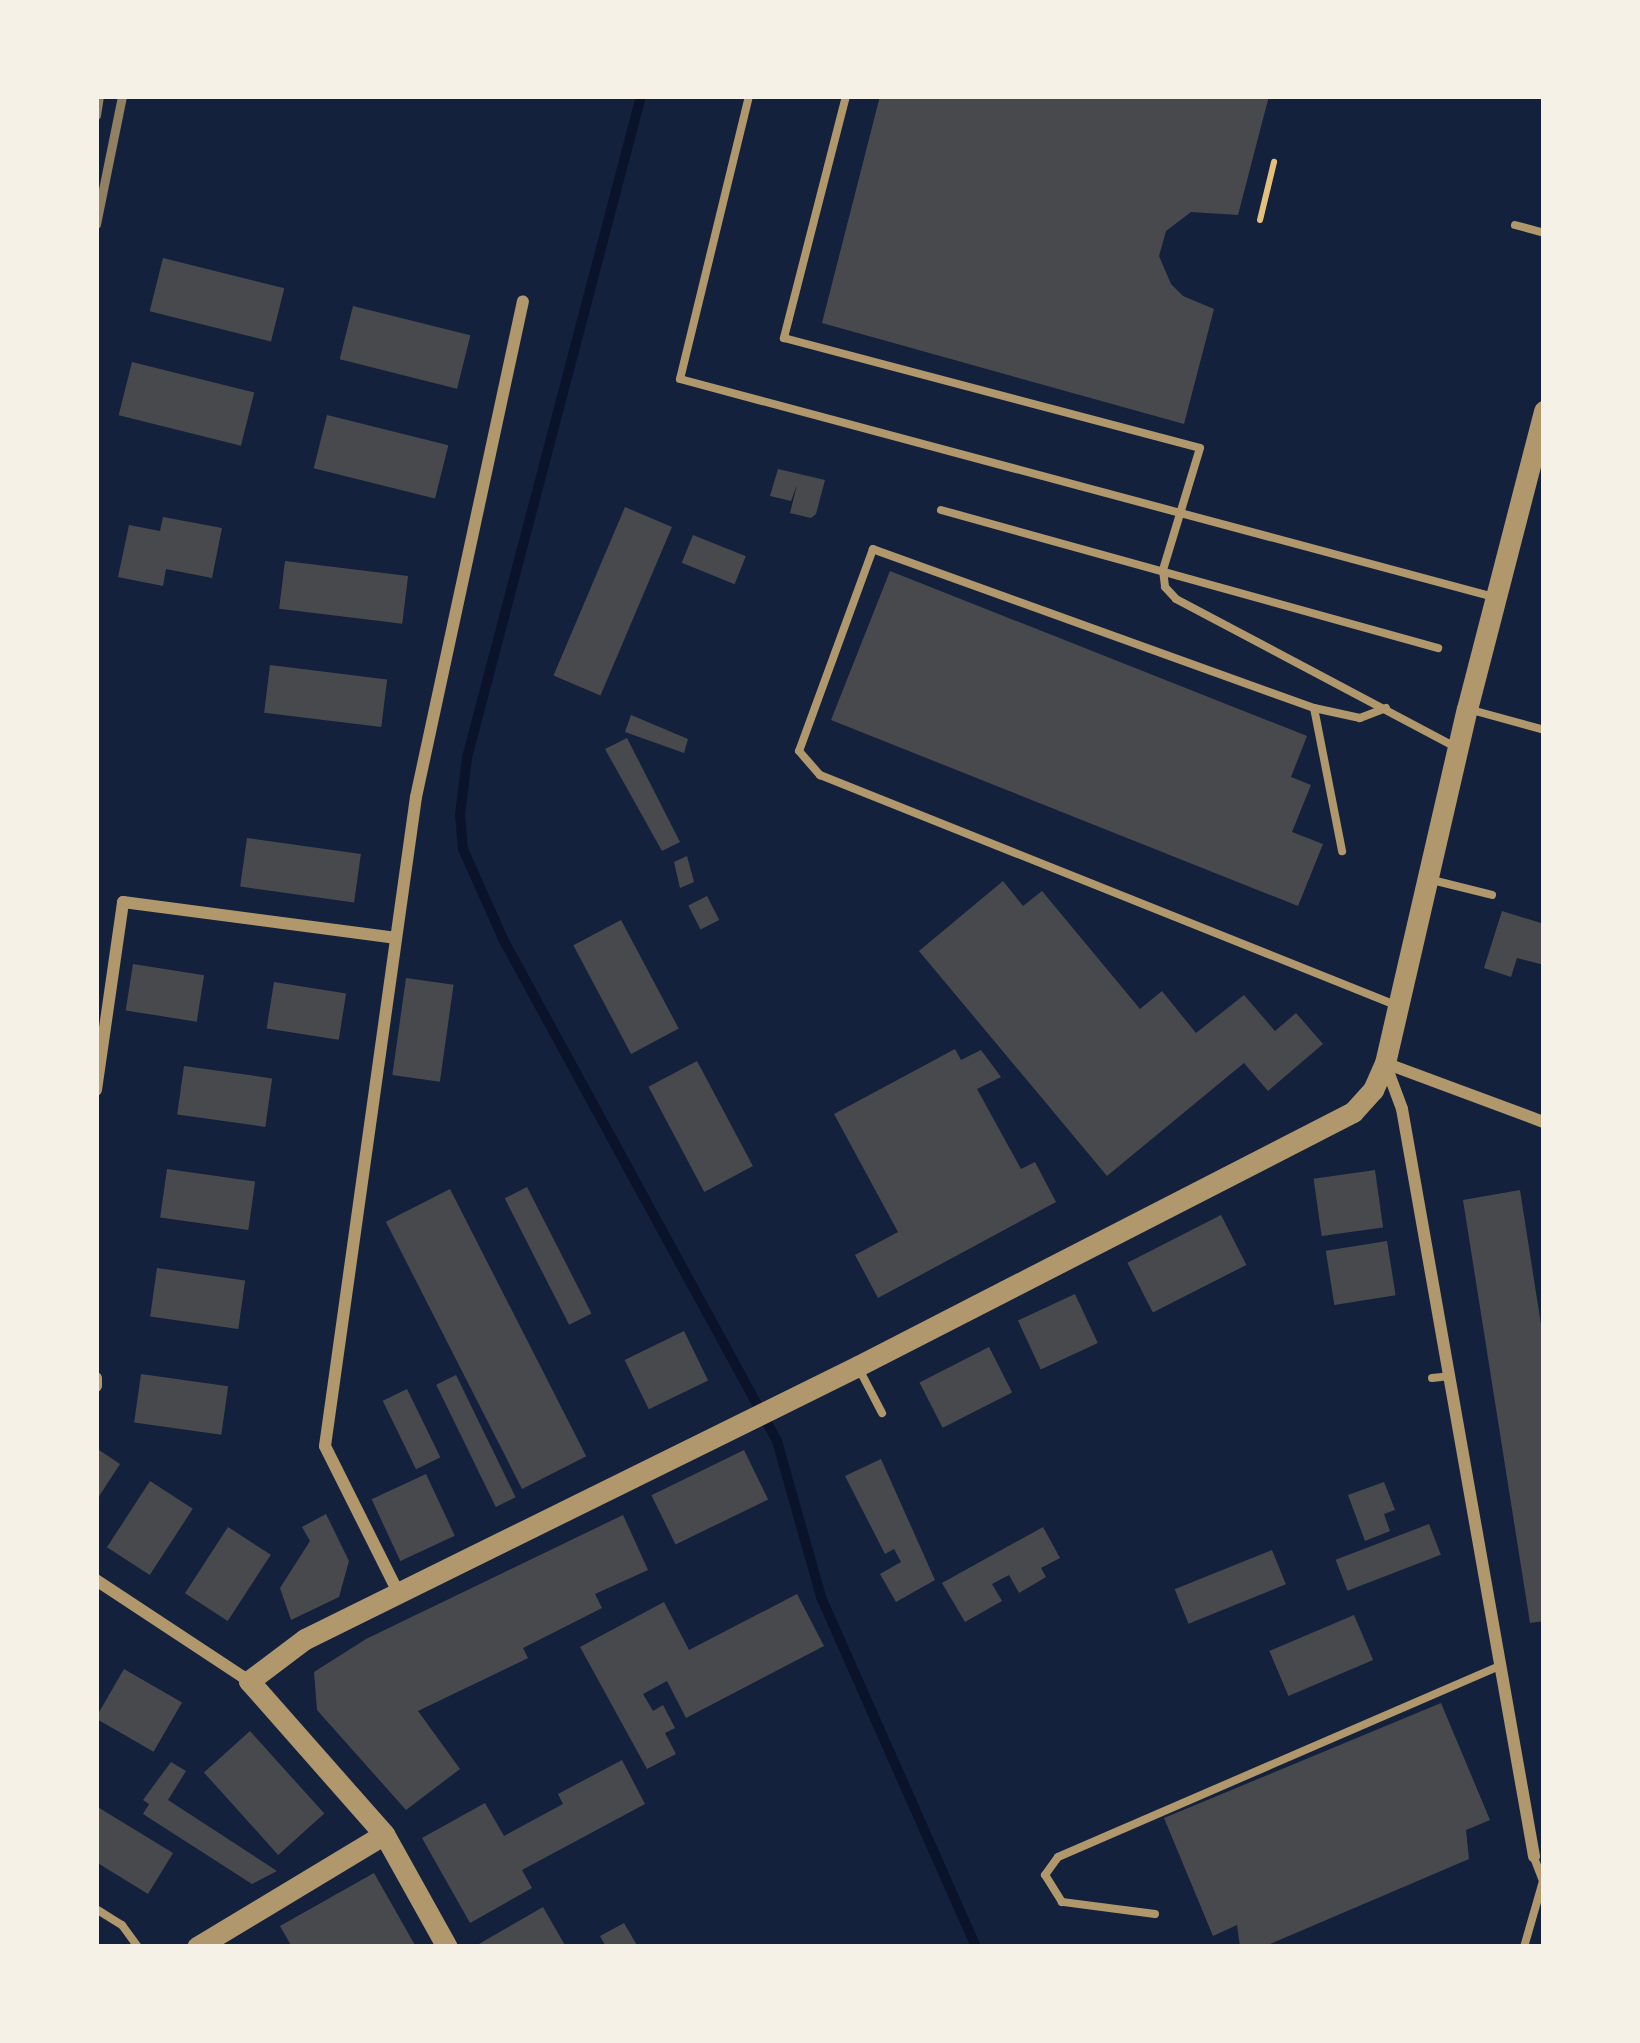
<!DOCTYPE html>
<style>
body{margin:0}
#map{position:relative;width:1640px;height:2043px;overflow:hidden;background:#14213d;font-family:Inter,sans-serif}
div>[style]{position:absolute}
.stream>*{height:10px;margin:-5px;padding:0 5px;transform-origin:5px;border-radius:5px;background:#0b132b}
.building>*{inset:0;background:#48494c;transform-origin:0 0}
.path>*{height:6px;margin:-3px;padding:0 3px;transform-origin:3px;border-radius:3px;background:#e5c07b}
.service>*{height:8px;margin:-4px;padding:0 4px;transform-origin:4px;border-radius:4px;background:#b1986c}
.minor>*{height:12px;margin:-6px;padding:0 6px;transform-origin:6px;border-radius:6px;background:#b1986c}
.tertiary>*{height:21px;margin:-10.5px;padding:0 10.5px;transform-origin:10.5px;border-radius:10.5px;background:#b1986c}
.rail>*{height:9px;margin:-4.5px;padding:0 4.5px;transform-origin:4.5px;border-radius:4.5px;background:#918062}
span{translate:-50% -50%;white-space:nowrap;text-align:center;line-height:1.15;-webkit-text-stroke:12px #f6f1e7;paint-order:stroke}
.frame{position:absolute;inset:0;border:99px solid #f6f1e7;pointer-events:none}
</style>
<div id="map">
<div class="stream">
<i style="left:641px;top:96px;width:684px;rotate:104.73deg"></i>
<i style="left:467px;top:758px;width:57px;rotate:97deg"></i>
<i style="left:460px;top:815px;width:34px;rotate:85deg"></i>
<i style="left:463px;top:849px;width:98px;rotate:66deg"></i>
<i style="left:503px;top:939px;width:572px;rotate:61.37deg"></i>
<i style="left:777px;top:1441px;width:162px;rotate:74.2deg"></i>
<i style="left:821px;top:1597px;width:383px;rotate:66.1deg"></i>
</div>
<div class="building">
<i style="clip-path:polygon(880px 96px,1269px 96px,1238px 215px,1191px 212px,1166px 231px,1159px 256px,1171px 284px,1183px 296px,1214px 309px,1184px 424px,822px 323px)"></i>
<i style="left:163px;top:258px;width:125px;height:55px;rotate:14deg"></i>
<i style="left:353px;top:306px;width:121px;height:55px;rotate:14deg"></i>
<i style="left:132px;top:362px;width:126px;height:55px;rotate:14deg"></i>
<i style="left:327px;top:415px;width:125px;height:55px;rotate:14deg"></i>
<i style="clip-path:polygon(778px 469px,825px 480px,816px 514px,811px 518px,790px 513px,797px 485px,791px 501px,770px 496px)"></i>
<i style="left:625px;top:507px;width:51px;height:183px;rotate:23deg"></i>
<i style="clip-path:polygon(163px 517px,222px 528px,212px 578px,166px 569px,163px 586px,118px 577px,129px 525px,160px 531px)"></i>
<i style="left:693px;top:535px;width:57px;height:30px;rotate:22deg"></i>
<i style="left:285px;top:561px;width:124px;height:48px;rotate:7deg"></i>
<i style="clip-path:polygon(890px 571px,1307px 736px,1291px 777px,1311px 785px,1292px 832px,1323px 844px,1298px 906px,831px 720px)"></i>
<i style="left:270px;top:665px;width:118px;height:48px;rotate:7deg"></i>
<i style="clip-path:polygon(631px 715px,688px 739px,684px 753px,625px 732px)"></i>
<i style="clip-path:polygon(627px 738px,680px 842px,662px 851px,605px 749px)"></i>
<i style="left:247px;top:838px;width:115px;height:49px;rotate:8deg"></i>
<i style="clip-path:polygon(687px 856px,694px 882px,680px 888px,674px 862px)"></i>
<i style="clip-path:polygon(1003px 881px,1023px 906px,1042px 891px,1140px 1009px,1162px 991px,1196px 1033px,1244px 995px,1275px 1031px,1296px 1013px,1323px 1044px,1268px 1091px,1244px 1063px,1107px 1176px,919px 951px)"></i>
<i style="left:707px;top:896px;width:27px;height:21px;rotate:63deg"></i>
<i style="clip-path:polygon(1502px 911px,1544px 924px,1544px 965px,1517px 958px,1511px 977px,1484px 968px)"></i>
<i style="left:621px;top:920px;width:123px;height:54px;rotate:62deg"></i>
<i style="left:133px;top:964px;width:72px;height:47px;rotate:9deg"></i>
<i style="left:406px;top:978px;width:48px;height:98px;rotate:8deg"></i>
<i style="left:274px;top:982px;width:73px;height:47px;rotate:9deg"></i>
<i style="clip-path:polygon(955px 1049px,961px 1060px,981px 1050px,1001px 1077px,977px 1089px,1021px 1169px,1035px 1162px,1056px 1202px,878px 1298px,855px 1255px,898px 1232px,834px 1114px)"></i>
<i style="left:697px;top:1061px;width:119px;height:55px;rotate:62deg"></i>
<i style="left:184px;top:1066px;width:89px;height:49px;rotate:8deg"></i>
<i style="left:167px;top:1169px;width:89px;height:49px;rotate:8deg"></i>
<i style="left:1375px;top:1170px;width:58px;height:62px;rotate:82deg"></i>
<i style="left:527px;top:1187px;width:142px;height:25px;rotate:63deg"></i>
<i style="left:450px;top:1189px;width:300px;height:72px;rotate:63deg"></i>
<i style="clip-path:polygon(1520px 1190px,1544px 1344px,1544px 1621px,1530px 1623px,1463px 1200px)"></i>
<i style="left:1221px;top:1215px;width:56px;height:105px;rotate:63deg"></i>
<i style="left:1387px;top:1241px;width:55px;height:62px;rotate:81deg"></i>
<i style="left:157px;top:1268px;width:89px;height:49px;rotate:8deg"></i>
<i style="left:1075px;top:1294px;width:54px;height:63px;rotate:65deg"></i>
<i style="left:684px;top:1331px;width:55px;height:66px;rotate:64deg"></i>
<i style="left:989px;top:1347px;width:51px;height:78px;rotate:63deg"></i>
<i style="left:141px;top:1374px;width:88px;height:49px;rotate:8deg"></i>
<i style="left:456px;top:1375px;width:136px;height:22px;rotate:64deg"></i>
<i style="left:407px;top:1389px;width:76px;height:27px;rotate:64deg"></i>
<i style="clip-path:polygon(96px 1448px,120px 1464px,96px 1501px)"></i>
<i style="left:744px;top:1450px;width:55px;height:103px;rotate:64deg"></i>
<i style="clip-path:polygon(881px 1459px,935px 1580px,896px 1602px,880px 1574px,901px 1562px,894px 1549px,885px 1554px,845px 1476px)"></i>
<i style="left:426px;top:1474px;width:68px;height:60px;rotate:65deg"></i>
<i style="left:150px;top:1481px;width:51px;height:79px;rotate:33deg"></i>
<i style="clip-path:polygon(1384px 1482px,1395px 1510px,1384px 1514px,1390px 1531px,1365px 1541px,1348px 1495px)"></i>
<i style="clip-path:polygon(326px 1514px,349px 1561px,339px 1597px,291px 1620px,280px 1588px,310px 1541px,302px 1527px)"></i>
<i style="clip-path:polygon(623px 1515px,648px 1570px,595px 1594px,602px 1608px,523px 1648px,528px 1658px,418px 1711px,460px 1769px,406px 1810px,317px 1710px,314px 1672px,366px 1639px)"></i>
<i style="left:1429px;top:1524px;width:33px;height:100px;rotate:69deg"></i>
<i style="left:228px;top:1527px;width:51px;height:79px;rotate:33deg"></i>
<i style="clip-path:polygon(1043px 1527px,1060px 1558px,1041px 1568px,1046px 1577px,1019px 1593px,1009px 1575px,992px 1584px,1002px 1601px,965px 1622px,942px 1583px)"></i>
<i style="left:1272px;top:1550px;width:37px;height:105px;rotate:68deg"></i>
<i style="clip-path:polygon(797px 1594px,824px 1646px,686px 1718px,667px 1681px,643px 1694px,653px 1711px,663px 1705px,675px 1728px,665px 1733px,676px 1754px,647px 1769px,580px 1647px,664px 1602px,689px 1650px)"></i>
<i style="left:1354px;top:1615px;width:49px;height:92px;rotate:67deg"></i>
<i style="left:124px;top:1669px;width:67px;height:57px;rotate:30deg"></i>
<i style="clip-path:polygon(1441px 1703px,1490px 1820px,1466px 1830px,1469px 1859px,1263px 1947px,1240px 1947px,1237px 1925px,1213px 1936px,1164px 1818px)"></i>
<i style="left:250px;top:1731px;width:111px;height:62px;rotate:48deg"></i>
<i style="clip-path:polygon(622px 1760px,645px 1804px,522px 1870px,532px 1888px,470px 1923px,422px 1838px,485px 1803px,504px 1836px,563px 1804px,558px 1794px)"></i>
<i style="clip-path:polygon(171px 1762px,186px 1771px,168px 1800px,277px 1871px,252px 1884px,143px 1814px,149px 1804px,143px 1800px)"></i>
<i style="clip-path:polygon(96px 1806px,173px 1853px,148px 1894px,96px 1862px)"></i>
<i style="clip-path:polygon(374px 1873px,416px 1947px,292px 1947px,280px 1926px)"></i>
<i style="clip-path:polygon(543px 1907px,566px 1947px,480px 1947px,479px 1944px)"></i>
<i style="clip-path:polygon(624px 1923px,638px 1947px,606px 1947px,600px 1936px)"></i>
</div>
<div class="path">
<i style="left:1260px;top:220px;width:60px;rotate:-76.4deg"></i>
</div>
<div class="service">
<i style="left:749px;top:96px;width:291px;rotate:103.7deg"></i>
<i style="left:680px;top:379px;width:843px;rotate:14.99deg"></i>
<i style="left:846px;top:96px;width:250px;rotate:104.4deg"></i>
<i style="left:784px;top:338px;width:430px;rotate:14.8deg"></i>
<i style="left:1200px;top:448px;width:127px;rotate:106.9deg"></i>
<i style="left:1163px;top:570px;width:17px;rotate:83deg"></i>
<i style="left:1165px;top:587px;width:16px;rotate:47deg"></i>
<i style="left:1176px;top:599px;width:314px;rotate:27.9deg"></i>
<i style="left:1515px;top:225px;width:30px;rotate:15deg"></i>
<i style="left:941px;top:510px;width:516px;rotate:15.52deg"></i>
<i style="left:1314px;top:708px;width:146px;rotate:78.9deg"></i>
<i style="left:1386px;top:708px;width:28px;rotate:159deg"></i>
<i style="left:1360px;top:718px;width:47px;rotate:-167.7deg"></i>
<i style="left:1314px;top:708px;width:469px;rotate:-160.2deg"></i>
<i style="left:873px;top:549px;width:215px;rotate:110.1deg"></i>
<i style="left:799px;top:751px;width:32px;rotate:49deg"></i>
<i style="left:820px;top:775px;width:617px;rotate:21.78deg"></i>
<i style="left:1468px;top:709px;width:79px;rotate:15.4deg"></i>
<i style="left:1428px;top:879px;width:66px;rotate:14deg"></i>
<i style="left:858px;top:1367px;width:52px;rotate:62.4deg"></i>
<i style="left:1432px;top:1378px;width:18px;rotate:-6deg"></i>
<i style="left:96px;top:1909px;width:31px;rotate:32deg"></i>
<i style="left:122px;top:1925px;width:27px;rotate:54deg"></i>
<i style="left:1155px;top:1914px;width:94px;rotate:-172.6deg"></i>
<i style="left:1062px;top:1902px;width:32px;rotate:-122deg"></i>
<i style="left:1045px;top:1875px;width:22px;rotate:-54deg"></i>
<i style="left:1058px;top:1857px;width:482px;rotate:-23.4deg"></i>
<i style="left:1524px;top:1947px;width:69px;rotate:-73.9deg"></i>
<i style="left:1543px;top:1881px;width:26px;rotate:-111deg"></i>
</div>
<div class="minor">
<i style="left:1385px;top:1063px;width:49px;rotate:69.7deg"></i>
<i style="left:1402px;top:1109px;width:759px;rotate:79.98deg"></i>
<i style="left:1385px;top:1063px;width:170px;rotate:20.4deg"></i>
<i style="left:96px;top:1090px;width:190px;rotate:-81.8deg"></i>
<i style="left:123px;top:902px;width:274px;rotate:7.5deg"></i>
<i style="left:96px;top:1378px;width:8px;rotate:90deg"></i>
<i style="left:96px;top:1580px;width:183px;rotate:33.4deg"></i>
<i style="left:398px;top:1592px;width:163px;rotate:-116.6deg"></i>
<i style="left:325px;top:1446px;width:655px;rotate:-82.02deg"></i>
<i style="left:416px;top:797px;width:507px;rotate:-77.83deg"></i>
</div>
<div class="tertiary">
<i style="left:197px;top:1947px;width:218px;rotate:-31.1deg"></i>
<i style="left:447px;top:1947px;width:129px;rotate:-119.1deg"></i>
<i style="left:384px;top:1834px;width:204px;rotate:-131.4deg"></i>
<i style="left:249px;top:1681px;width:70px;rotate:-36.9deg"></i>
<i style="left:305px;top:1639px;width:617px;rotate:-26.27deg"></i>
<i style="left:858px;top:1366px;width:556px;rotate:-27.16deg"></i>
<i style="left:1353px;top:1112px;width:30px;rotate:-48deg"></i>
<i style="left:1373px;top:1090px;width:30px;rotate:-66deg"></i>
<i style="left:1385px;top:1063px;width:363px;rotate:-77deg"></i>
<i style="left:1467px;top:709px;width:308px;rotate:-75.5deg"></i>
</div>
<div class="rail">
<i style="left:96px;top:115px;width:19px;rotate:-81deg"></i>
<i style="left:96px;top:224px;width:131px;rotate:-78.5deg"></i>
</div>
<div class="frame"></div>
</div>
